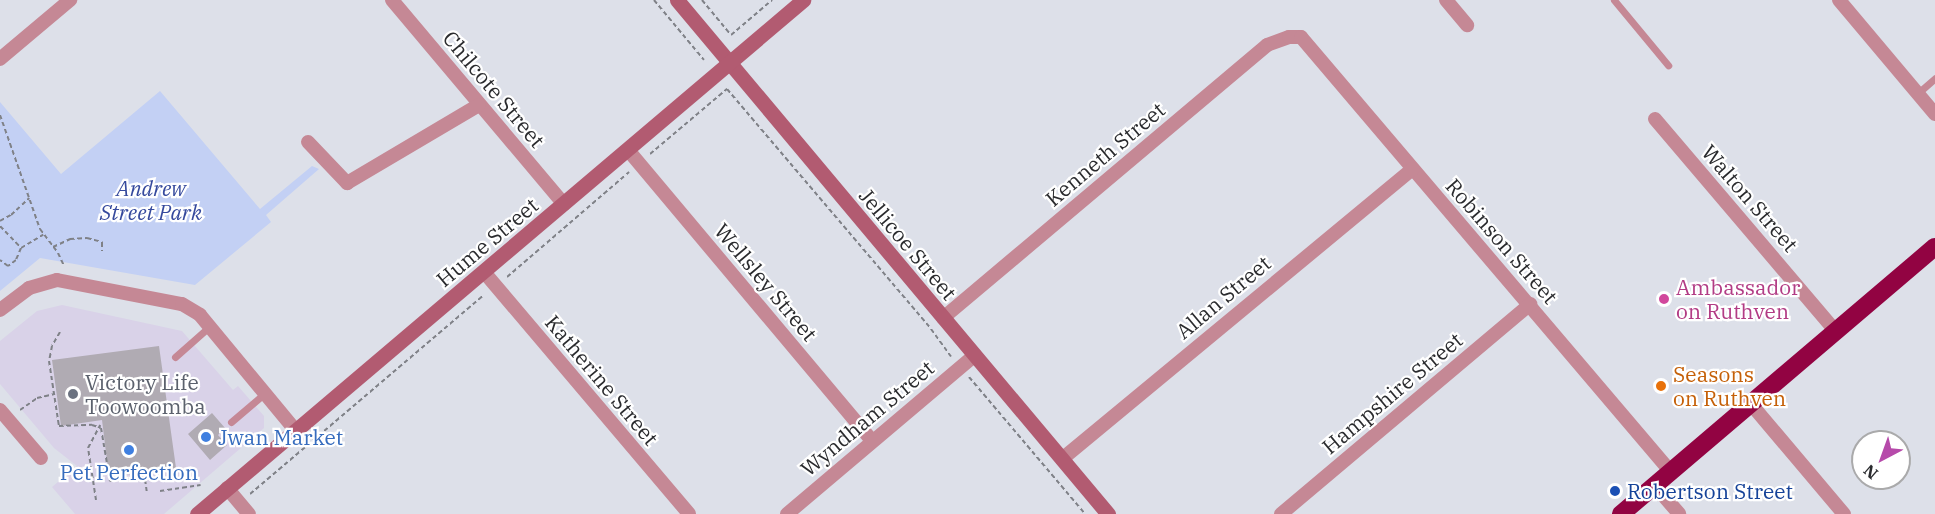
<!DOCTYPE html>
<style>
body{margin:0}
#map{position:relative;width:1935px;height:514px;overflow:hidden;background:#dde0e9;font-family:"IBM Plex Serif",serif}
div>[style]{position:absolute}
.commercial>*{inset:0;background:#d9d2e8}
.green>*{inset:0;background:#c3d0f4}
.building>*{inset:0;background:#b0abb3}
.path>*{height:2px;margin-top:-1px;transform-origin:0;background:repeating-linear-gradient(90deg,#7f8187 0 4.5px,transparent 0 7.5px)}
.lane>*{height:7px;margin:-3.5px;padding:0 3.5px;transform-origin:3.5px;border-radius:3.5px;background:#c58895}
.street>*{height:14px;margin:-7px;padding:0 7px;transform-origin:7px;border-radius:7px;background:#c58895}
.secondary>*{height:15px;margin:-7.5px;padding:0 7.5px;transform-origin:7.5px;border-radius:7.5px;background:#b25b71}
.highway>*{height:18px;margin:-9px;padding:0 9px;transform-origin:9px;border-radius:9px;background:#920342}
.dots>*{width:16px;height:16px;translate:-50% -50%;box-sizing:border-box;border:3px solid #fff;border-radius:50%}
span{translate:-50% -50%;white-space:nowrap;text-align:center;line-height:1.15;-webkit-text-stroke:4.5px #fff;paint-order:stroke}
.street-label{font-size:21px;color:#2a2b2e}
.park-label{font-size:21px;color:#35499d;font-style:italic}
.hotel-label{font-size:21px;color:#b23c85}
.left{translate:0 -50%;text-align:left}
.food-label{font-size:21px;color:#c56008}
.worship-label{font-size:21px;color:#5b616d}
.shop-label{font-size:21px;color:#366cbe}
.transit-label{font-size:21px;color:#164399}
.north{position:absolute;left:1851px;top:430px;width:60px;height:60px;box-sizing:border-box;background:#fff;border:2px solid #aaaaab;border-radius:50%;rotate:221deg;font-size:16px;font-weight:700;line-height:24px;text-align:center;color:#2a2b2e}
.north::after{content:'';display:block;margin:auto;width:21px;height:27px;background:#b64aaa;clip-path:polygon(50% 0,100% 100%,50% 72%,0 100%)}
</style>
<div id="map">
<div class="commercial">
<i style="clip-path:polygon(62px 305px,182px 331px,233px 390px,238px 386px,264px 416px,264px 428px,164px 514px,75px 514px,52px 487px,77px 466px,54px 448px,0 384px,0 341px,37px 311px)"></i>
</div>
<div class="green">
<i style="clip-path:polygon(160px 91px,260px 209px,312px 166px,319px 169px,266px 215px,271px 222px,195px 285px,40px 258px,0 291px,0 102px,61px 174px)"></i>
</div>
<div class="building">
<i style="clip-path:polygon(159px 346px,176px 468px,109px 477px,102px 420px,61px 426px,52px 360px)"></i>
<i style="clip-path:polygon(212px 413px,225px 428px,218px 435px,227px 445px,210px 460px,188px 434px)"></i>
</div>
<div class="path">
<i style="left:654px;top:0;width:78px;rotate:50.2deg"></i>
<i style="left:702px;top:0;width:45px;rotate:50.4deg"></i>
<i style="left:731px;top:35px;width:54px;rotate:-40.5deg"></i>
<i style="left:0;top:115px;width:121px;rotate:70.7deg"></i>
<i style="left:40px;top:229px;width:30px;rotate:53deg"></i>
<i style="left:58px;top:253px;width:14px;rotate:65deg"></i>
<i style="left:650px;top:154px;width:101px;rotate:-40.2deg"></i>
<i style="left:727px;top:89px;width:315px;rotate:49.6deg"></i>
<i style="left:931px;top:329px;width:34px;rotate:54deg"></i>
<i style="left:0;top:221px;width:13px;rotate:-29deg"></i>
<i style="left:11px;top:215px;width:25px;rotate:-43deg"></i>
<i style="left:0;top:226px;width:30px;rotate:46deg"></i>
<i style="left:21px;top:248px;width:13px;rotate:113deg"></i>
<i style="left:16px;top:260px;width:10px;rotate:143deg"></i>
<i style="left:8px;top:266px;width:10px;rotate:-143deg"></i>
<i style="left:53px;top:247px;width:19px;rotate:-25deg"></i>
<i style="left:70px;top:239px;width:17px;rotate:-3deg"></i>
<i style="left:87px;top:238px;width:16px;rotate:15deg"></i>
<i style="left:102px;top:242px;width:9px;rotate:90deg"></i>
<i style="left:21px;top:248px;width:26px;rotate:-31deg"></i>
<i style="left:507px;top:277px;width:161px;rotate:-40.7deg"></i>
<i style="left:60px;top:332px;width:16px;rotate:120deg"></i>
<i style="left:52px;top:346px;width:15px;rotate:101deg"></i>
<i style="left:49px;top:361px;width:66px;rotate:81.3deg"></i>
<i style="left:59px;top:426px;width:33px;rotate:-2deg"></i>
<i style="left:92px;top:425px;width:9px;rotate:18deg"></i>
<i style="left:101px;top:428px;width:54px;rotate:80.4deg"></i>
<i style="left:110px;top:481px;width:35px;rotate:-8deg"></i>
<i style="left:969px;top:377px;width:180px;rotate:49.7deg"></i>
<i style="left:20px;top:410px;width:21px;rotate:-35deg"></i>
<i style="left:37px;top:398px;width:17px;rotate:-13deg"></i>
<i style="left:144px;top:472px;width:21px;rotate:82deg"></i>
<i style="left:160px;top:491px;width:41px;rotate:-8.3deg"></i>
<i style="left:250px;top:494px;width:307px;rotate:-40.4deg"></i>
<i style="left:96px;top:500px;width:53px;rotate:-98.7deg"></i>
<i style="left:88px;top:448px;width:26px;rotate:-62deg"></i>
</div>
<div class="lane">
<i style="left:1614px;top:0;width:85px;rotate:50.3deg"></i>
<i style="left:1918px;top:93px;width:23px;rotate:-41deg"></i>
<i style="left:175px;top:357px;width:45px;rotate:-41.4deg"></i>
<i style="left:231px;top:422px;width:45px;rotate:-40.5deg"></i>
</div>
<div class="street">
<i style="left:392px;top:0;width:267px;rotate:49.9deg"></i>
<i style="left:1446px;top:0;width:33px;rotate:50deg"></i>
<i style="left:1839px;top:0;width:149px;rotate:49.9deg"></i>
<i style="left:0;top:59px;width:92px;rotate:-40.1deg"></i>
<i style="left:1655px;top:119px;width:280px;rotate:49.6deg"></i>
<i style="left:308px;top:142px;width:57px;rotate:46.4deg"></i>
<i style="left:347px;top:183px;width:153px;rotate:-30.6deg"></i>
<i style="left:628px;top:150px;width:380px;rotate:50deg"></i>
<i style="left:484px;top:272px;width:317px;rotate:49.7deg"></i>
<i style="left:0;top:310px;width:36px;rotate:-37deg"></i>
<i style="left:29px;top:288px;width:29px;rotate:-16deg"></i>
<i style="left:57px;top:280px;width:127px;rotate:10.9deg"></i>
<i style="left:182px;top:304px;width:21px;rotate:31deg"></i>
<i style="left:200px;top:315px;width:149px;rotate:50.4deg"></i>
<i style="left:943px;top:318px;width:424px;rotate:-40.1deg"></i>
<i style="left:1267px;top:45px;width:23px;rotate:-20deg"></i>
<i style="left:1289px;top:37px;width:12px"></i>
<i style="left:1301px;top:37px;width:571px;rotate:49.62deg"></i>
<i style="left:1751px;top:404px;width:144px;rotate:49.8deg"></i>
<i style="left:0;top:410px;width:63px;rotate:49.5deg"></i>
<i style="left:1062px;top:459px;width:455px;rotate:-39.6deg"></i>
<i style="left:1655px;top:486px;width:37px;rotate:49deg"></i>
<i style="left:227px;top:488px;width:34px;rotate:50deg"></i>
<i style="left:787px;top:514px;width:246px;rotate:-40.2deg"></i>
<i style="left:1281px;top:514px;width:326px;rotate:-40.1deg"></i>
</div>
<div class="secondary">
<i style="left:677px;top:0;width:671px;rotate:50.02deg"></i>
<i style="left:197px;top:514px;width:795px;rotate:-40.3deg"></i>
</div>
<div class="highway">
<i style="left:1621px;top:514px;width:412px;rotate:-40.4deg"></i>
</div>
<div class="dots">
<i style="left:1664px;top:299px;background:#d1479c"></i>
<i style="left:1661px;top:386px;background:#e8710a"></i>
<i style="left:73px;top:394px;background:#6b7280"></i>
<i style="left:206px;top:437px;background:#3f7fe0"></i>
<i style="left:129px;top:450px;background:#3f7fe0"></i>
<i style="left:1615px;top:491px;background:#1a4fb4"></i>
</div>
<div class="street-label">
<span style="left:494px;top:89px;rotate:50deg">Chilcote Street</span>
<span style="left:1105px;top:154px;rotate:-40deg">Kenneth Street</span>
<span style="left:1750px;top:198px;rotate:49deg">Walton Street</span>
<span style="left:1502px;top:241px;rotate:49deg">Robinson Street</span>
<span style="left:487px;top:242px;rotate:-40deg">Hume Street</span>
<span style="left:908px;top:244px;rotate:50deg">Jellicoe Street</span>
<span style="left:766px;top:282px;rotate:50deg">Wellsley Street</span>
<span style="left:1223px;top:297px;rotate:-40deg">Allan Street</span>
<span style="left:602px;top:380px;rotate:50deg">Katherine Street</span>
<span style="left:1392px;top:393px;rotate:-40deg">Hampshire Street</span>
<span style="left:867px;top:418px;rotate:-40deg">Wyndham Street</span>
</div>
<div class="park-label">
<span style="left:151px;top:200px">Andrew<br>Street Park</span>
</div>
<div class="hotel-label">
<span class="left" style="left:1676px;top:299px">Ambassador<br>on Ruthven</span>
</div>
<div class="food-label">
<span class="left" style="left:1673px;top:386px">Seasons<br>on Ruthven</span>
</div>
<div class="worship-label">
<span class="left" style="left:85px;top:394px">Victory Life<br>Toowoomba</span>
</div>
<div class="shop-label">
<span class="left" style="left:218px;top:437px">Jwan Market</span>
<span style="left:129px;top:472px">Pet Perfection</span>
</div>
<div class="transit-label">
<span class="left" style="left:1627px;top:491px">Robertson Street</span>
</div>
<div class="north">N</div>
</div>
